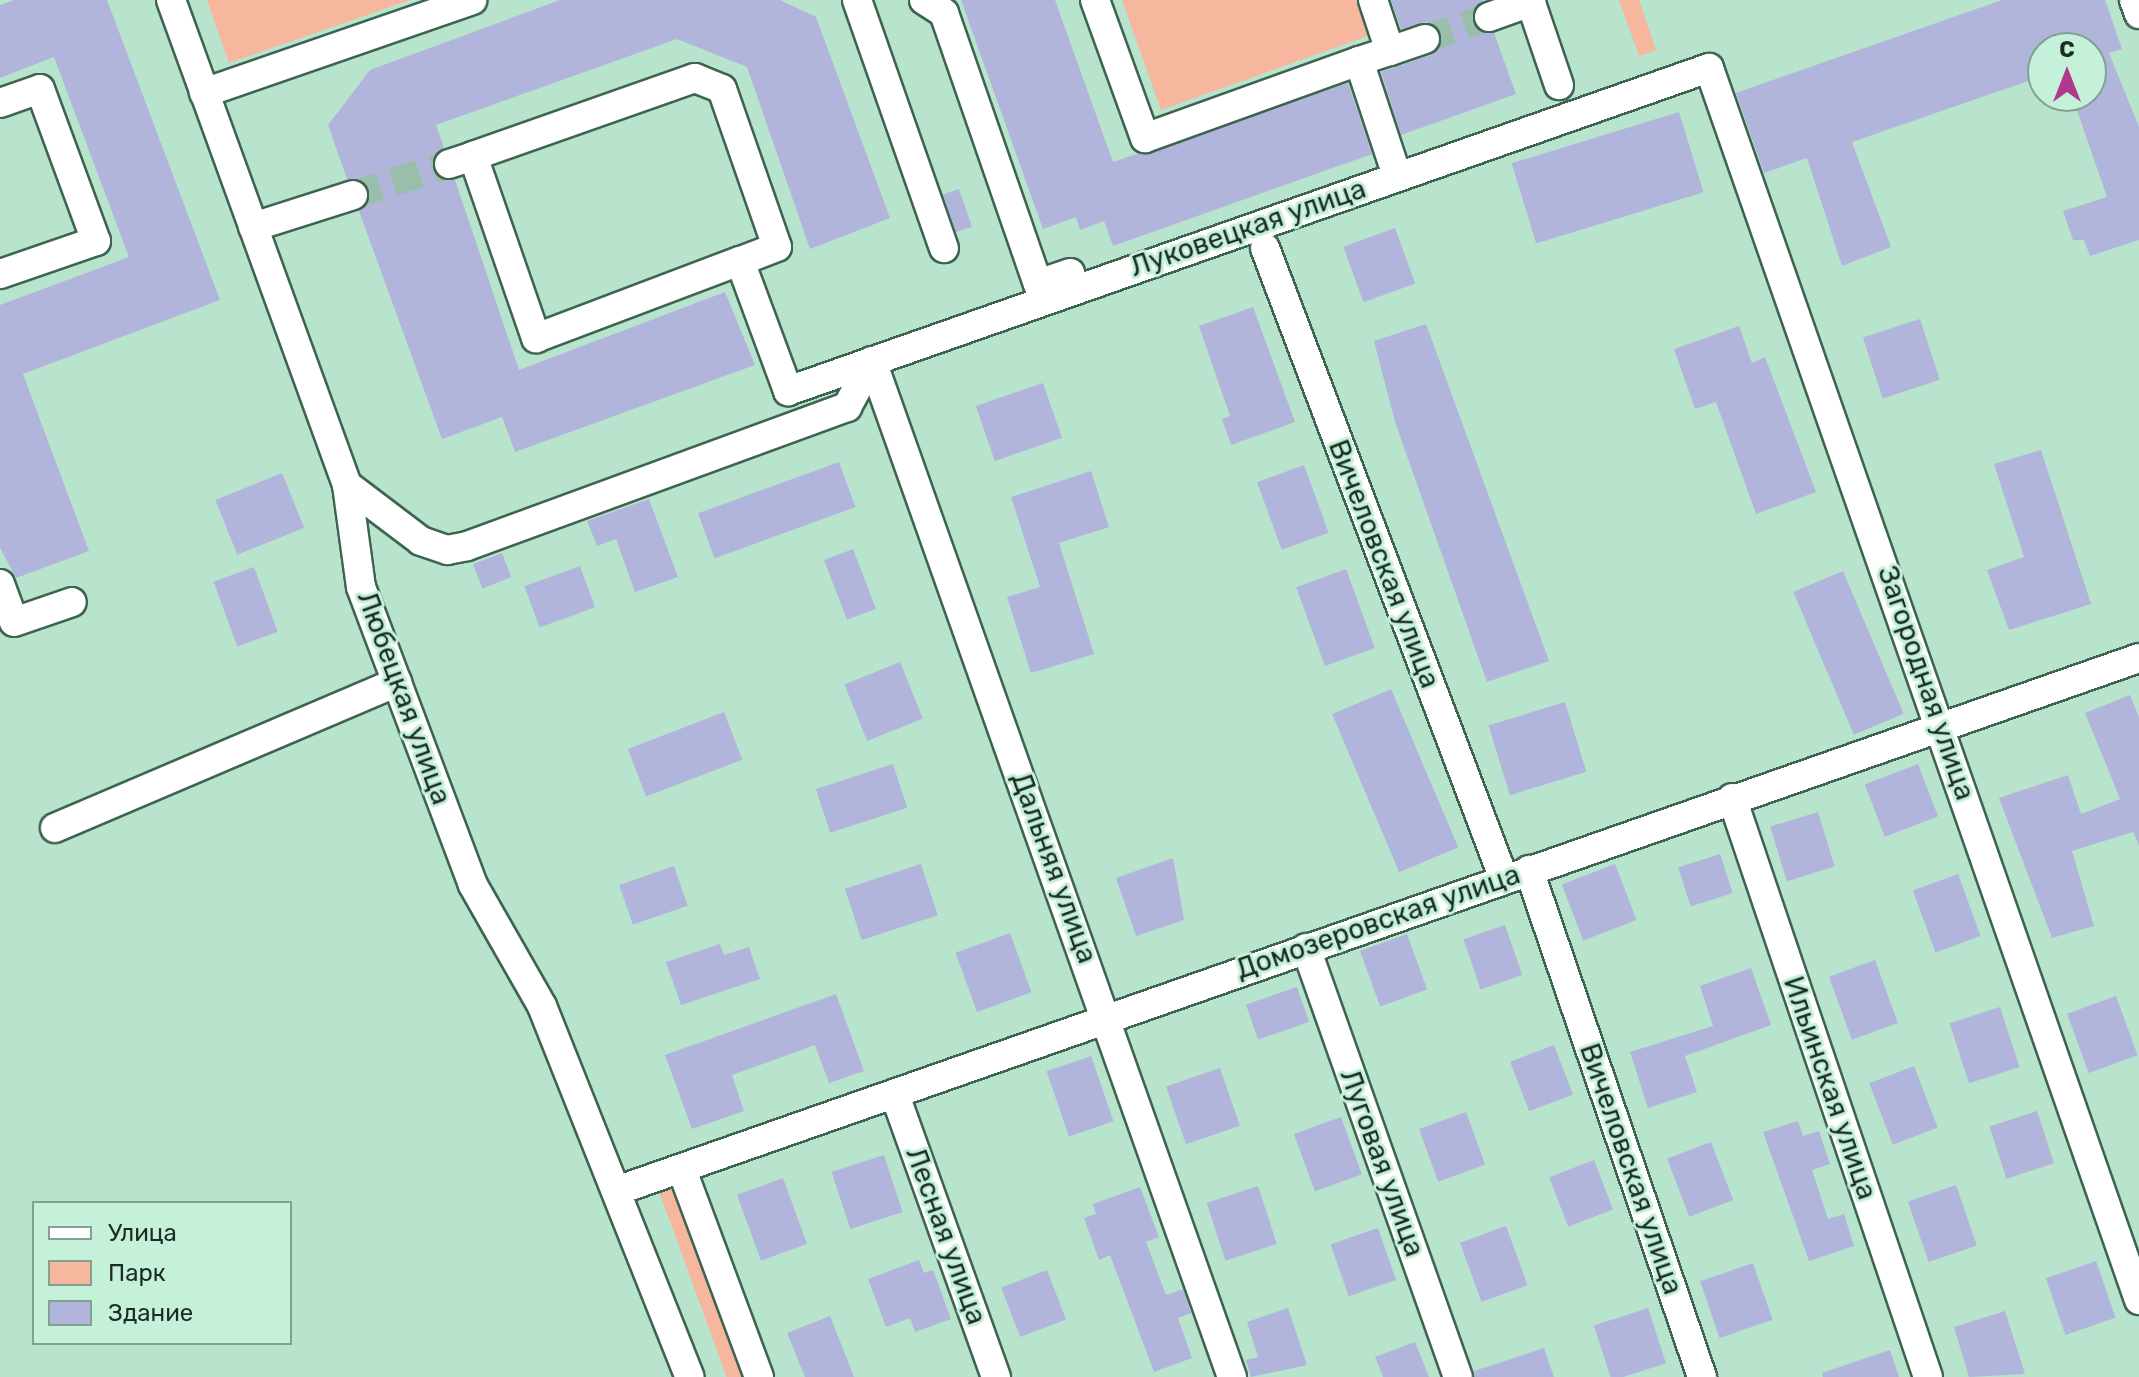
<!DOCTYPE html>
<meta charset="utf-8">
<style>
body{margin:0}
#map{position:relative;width:2139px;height:1377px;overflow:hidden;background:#b8e3cc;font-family:Rubik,sans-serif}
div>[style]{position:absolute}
.green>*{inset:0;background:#f7b69e;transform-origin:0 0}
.building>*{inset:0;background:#b2b5db;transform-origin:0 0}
.minor-tunnel>*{height:28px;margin-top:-14px;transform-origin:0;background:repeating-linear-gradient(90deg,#99beaa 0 28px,transparent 0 42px)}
.roads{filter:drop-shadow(2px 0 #3e6451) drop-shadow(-2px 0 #3e6451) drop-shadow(0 2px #3e6451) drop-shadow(0 -2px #3e6451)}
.minor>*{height:28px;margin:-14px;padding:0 14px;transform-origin:14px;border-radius:14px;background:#fff}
span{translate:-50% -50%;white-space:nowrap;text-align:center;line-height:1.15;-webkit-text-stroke:6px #c5f0d9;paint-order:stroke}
.street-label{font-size:28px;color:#1b2c23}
.legend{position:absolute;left:32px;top:1201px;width:260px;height:144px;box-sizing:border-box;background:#c5f0d9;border:2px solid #81a290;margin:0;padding:10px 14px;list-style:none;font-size:24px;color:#1b2c23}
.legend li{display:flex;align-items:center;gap:16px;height:40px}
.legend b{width:40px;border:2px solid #81a290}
.north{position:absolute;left:2027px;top:32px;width:80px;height:80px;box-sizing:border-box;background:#c5f0d9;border:2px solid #81a290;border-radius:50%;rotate:0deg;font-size:22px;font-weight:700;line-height:32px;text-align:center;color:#1b2c23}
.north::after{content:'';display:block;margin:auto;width:28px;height:36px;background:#b1398d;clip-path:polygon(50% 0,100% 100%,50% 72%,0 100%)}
</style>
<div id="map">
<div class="green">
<i style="clip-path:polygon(207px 0,410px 0,229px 63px)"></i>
<i style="clip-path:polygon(1122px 0,1364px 0,1376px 33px,1161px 110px)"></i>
<i style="clip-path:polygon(1619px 0,1639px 0,1656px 50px,1639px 56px)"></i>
<i style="left:678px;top:1179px;width:211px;height:22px;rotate:70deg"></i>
</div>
<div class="building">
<i style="clip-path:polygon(14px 0,107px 0,220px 300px,23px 374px,89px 551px,16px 578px,0 548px,0 305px,129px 257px,54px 57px,0 78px,0 5px)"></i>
<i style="clip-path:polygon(560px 0,780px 0,816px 17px,890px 218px,810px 249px,747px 67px,677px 39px,436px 125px,444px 148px,433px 169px,455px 180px,519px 370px,725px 292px,755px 365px,515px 452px,502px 417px,442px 439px,359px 211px,369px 189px,347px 179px,328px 125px,370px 70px)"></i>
<i style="clip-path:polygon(961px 0,1055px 0,1113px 162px,1348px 83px,1372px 154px,1113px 246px,1104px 221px,1080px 230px,1076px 217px,1043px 229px)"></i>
<i style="clip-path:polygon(1391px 0,1483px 0,1473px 23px,1494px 33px,1516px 94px,1401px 135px,1381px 72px,1431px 55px,1441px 34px,1427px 22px,1401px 29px)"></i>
<i style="clip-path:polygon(2002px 0,2105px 0,2122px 49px,2109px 53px,2139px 127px,2139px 240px,2090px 256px,2084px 240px,2073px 240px,2063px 211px,2107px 197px,2072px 96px,2091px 96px,2091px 48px,2043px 48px,2043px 76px,1852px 142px,1891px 247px,1842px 266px,1807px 158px,1764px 173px,1736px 93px)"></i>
<i style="left:1679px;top:112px;width:84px;height:175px;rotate:73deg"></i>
<i style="left:959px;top:189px;width:40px;height:17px;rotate:71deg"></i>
<i style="left:1395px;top:228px;width:59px;height:55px;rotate:70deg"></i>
<i style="clip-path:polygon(1253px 307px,1295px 422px,1231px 445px,1222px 419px,1230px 416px,1199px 326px)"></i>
<i style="left:1920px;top:319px;width:64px;height:60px;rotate:72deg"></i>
<i style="clip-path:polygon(1426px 324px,1549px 661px,1487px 682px,1395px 422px,1374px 341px)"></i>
<i style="clip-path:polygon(1739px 326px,1752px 363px,1765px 357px,1816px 492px,1756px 514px,1716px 402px,1695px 409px,1674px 349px)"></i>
<i style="left:1043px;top:383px;width:58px;height:71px;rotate:71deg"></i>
<i style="clip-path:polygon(2041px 450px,2091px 604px,2009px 630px,1987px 570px,2024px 557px,1994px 464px)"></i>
<i style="left:839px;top:462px;width:48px;height:150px;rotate:70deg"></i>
<i style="left:1304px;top:465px;width:72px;height:50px;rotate:70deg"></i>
<i style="clip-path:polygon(1091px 471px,1109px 527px,1059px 543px,1094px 654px,1031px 673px,1007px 597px,1040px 587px,1011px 497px)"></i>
<i style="left:282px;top:473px;width:59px;height:72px;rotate:68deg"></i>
<i style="clip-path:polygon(649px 499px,678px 577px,635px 592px,616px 539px,597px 546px,587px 521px)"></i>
<i style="left:853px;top:549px;width:64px;height:31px;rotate:69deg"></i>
<i style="left:502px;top:553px;width:26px;height:31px;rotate:69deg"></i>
<i style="left:580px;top:566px;width:44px;height:59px;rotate:70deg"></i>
<i style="left:254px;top:567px;width:69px;height:43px;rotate:70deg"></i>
<i style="left:1346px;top:569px;width:84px;height:53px;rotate:70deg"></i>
<i style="left:1843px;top:571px;width:155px;height:54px;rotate:67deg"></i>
<i style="left:900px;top:662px;width:61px;height:60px;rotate:68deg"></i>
<i style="left:1391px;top:689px;width:172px;height:64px;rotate:67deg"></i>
<i style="clip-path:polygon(2130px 695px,2139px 717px,2139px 845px,2133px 832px,2072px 851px,2094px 926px,2052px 938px,1999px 798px,2068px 775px,2081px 814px,2120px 799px,2085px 713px)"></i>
<i style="left:1565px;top:702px;width:73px;height:80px;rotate:73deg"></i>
<i style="left:724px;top:712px;width:51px;height:103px;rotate:69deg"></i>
<i style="left:893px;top:764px;width:46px;height:81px;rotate:72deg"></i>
<i style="left:1918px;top:764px;width:56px;height:57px;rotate:69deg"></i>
<i style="left:1818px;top:812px;width:57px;height:50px;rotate:73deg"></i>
<i style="left:1720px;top:854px;width:41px;height:44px;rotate:72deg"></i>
<i style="clip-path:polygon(1173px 858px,1184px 920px,1136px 936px,1116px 878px)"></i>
<i style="left:921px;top:864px;width:54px;height:80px;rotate:72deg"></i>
<i style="left:1615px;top:864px;width:60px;height:57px;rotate:69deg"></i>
<i style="left:674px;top:866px;width:42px;height:58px;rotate:71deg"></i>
<i style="left:1958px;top:874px;width:66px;height:48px;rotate:70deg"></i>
<i style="left:1505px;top:925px;width:53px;height:44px;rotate:71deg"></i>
<i style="left:1010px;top:933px;width:63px;height:58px;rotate:70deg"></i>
<i style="left:1407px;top:934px;width:59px;height:50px;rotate:70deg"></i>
<i style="clip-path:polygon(720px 944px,724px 955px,749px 947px,760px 979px,681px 1005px,666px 962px)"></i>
<i style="left:1875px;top:960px;width:67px;height:49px;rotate:70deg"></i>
<i style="clip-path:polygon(1751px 968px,1771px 1025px,1685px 1056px,1697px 1092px,1648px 1108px,1630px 1052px,1713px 1026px,1700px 986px)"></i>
<i style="left:1297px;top:987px;width:37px;height:54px;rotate:71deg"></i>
<i style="clip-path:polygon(836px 994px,864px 1071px,829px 1083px,815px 1045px,732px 1075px,744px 1111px,692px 1129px,665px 1055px)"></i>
<i style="left:2116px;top:996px;width:63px;height:52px;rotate:70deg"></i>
<i style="left:2000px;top:1007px;width:63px;height:53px;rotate:72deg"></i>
<i style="left:1554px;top:1045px;width:53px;height:47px;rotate:69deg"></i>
<i style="left:1091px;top:1056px;width:69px;height:47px;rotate:71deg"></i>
<i style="left:1914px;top:1066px;width:66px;height:48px;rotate:69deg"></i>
<i style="left:1220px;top:1068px;width:61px;height:57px;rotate:71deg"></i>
<i style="left:2037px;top:1111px;width:55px;height:50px;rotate:72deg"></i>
<i style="left:1466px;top:1112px;width:56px;height:50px;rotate:70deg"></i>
<i style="left:1341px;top:1117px;width:61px;height:50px;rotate:70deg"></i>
<i style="clip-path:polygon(1798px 1121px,1803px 1136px,1819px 1131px,1830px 1164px,1812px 1170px,1828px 1219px,1844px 1214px,1854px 1246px,1809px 1261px,1763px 1132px)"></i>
<i style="left:1711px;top:1142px;width:62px;height:47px;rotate:69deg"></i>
<i style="left:884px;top:1155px;width:60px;height:55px;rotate:72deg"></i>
<i style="left:1594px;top:1160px;width:53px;height:48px;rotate:69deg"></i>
<i style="left:783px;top:1178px;width:70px;height:49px;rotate:70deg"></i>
<i style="left:1956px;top:1185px;width:64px;height:51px;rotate:71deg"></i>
<i style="left:1258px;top:1186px;width:61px;height:54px;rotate:72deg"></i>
<i style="clip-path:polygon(1140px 1187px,1159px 1237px,1146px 1242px,1166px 1295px,1183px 1289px,1191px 1313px,1178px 1318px,1192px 1358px,1154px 1372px,1110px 1255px,1099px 1260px,1084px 1218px,1096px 1214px,1093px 1204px)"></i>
<i style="left:1506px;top:1226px;width:63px;height:49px;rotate:70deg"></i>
<i style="left:1378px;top:1228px;width:55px;height:50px;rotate:71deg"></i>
<i style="clip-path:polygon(919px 1260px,924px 1273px,933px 1270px,951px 1319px,915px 1332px,910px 1318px,886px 1327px,868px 1279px)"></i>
<i style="left:2096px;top:1261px;width:60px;height:53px;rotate:71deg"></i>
<i style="left:1753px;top:1263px;width:60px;height:56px;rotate:71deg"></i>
<i style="left:1047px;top:1270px;width:53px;height:49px;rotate:69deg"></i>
<i style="clip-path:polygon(1288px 1308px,1307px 1365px,1251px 1377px,1246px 1360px,1258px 1357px,1247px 1322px)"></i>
<i style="left:1648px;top:1308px;width:58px;height:57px;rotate:72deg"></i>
<i style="clip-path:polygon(2005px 1311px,2025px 1374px,1969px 1377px,1954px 1327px)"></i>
<i style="clip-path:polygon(830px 1316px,854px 1377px,805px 1377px,787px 1333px)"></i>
<i style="clip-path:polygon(1415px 1342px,1429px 1377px,1383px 1377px,1375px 1357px)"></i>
<i style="clip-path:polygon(1544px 1348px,1554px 1377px,1475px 1377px,1474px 1371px)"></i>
<i style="clip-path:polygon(1890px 1350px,1899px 1377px,1823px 1377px,1822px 1373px)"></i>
</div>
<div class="minor-tunnel">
<i style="left:1425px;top:39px;width:68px;rotate:-19deg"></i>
<i style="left:353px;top:195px;width:101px;rotate:-17.9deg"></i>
</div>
<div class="roads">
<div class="minor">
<i style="left:171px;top:0;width:516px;rotate:70.05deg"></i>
<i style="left:347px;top:485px;width:103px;rotate:82.2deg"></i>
<i style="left:361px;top:587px;width:318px;rotate:69.4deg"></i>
<i style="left:473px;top:885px;width:139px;rotate:60.3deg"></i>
<i style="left:542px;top:1006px;width:399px;rotate:68.3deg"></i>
<i style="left:857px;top:0;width:263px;rotate:70.7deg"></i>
<i style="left:924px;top:0;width:24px;rotate:33deg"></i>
<i style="left:944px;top:13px;width:287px;rotate:70.9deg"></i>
<i style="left:1038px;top:284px;width:34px;rotate:-19deg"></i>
<i style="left:1095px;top:0;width:147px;rotate:70.1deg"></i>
<i style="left:1145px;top:138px;width:227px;rotate:-19.8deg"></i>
<i style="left:1359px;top:61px;width:121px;rotate:71.7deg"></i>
<i style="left:1530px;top:0;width:90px;rotate:71.2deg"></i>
<i style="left:2134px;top:0;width:15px;rotate:70deg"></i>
<i style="left:1489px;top:17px;width:45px;rotate:-19.7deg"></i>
<i style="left:1390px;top:51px;width:37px;rotate:-19deg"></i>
<i style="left:1359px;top:61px;width:33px;rotate:-18deg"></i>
<i style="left:1390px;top:51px;width:54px;rotate:-108.4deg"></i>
<i style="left:204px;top:93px;width:284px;rotate:-19.1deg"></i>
<i style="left:0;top:103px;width:42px;rotate:-19.3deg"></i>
<i style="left:40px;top:89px;width:162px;rotate:69.8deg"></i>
<i style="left:96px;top:241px;width:102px;rotate:161deg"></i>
<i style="left:473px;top:156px;width:235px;rotate:-19.4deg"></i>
<i style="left:695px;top:78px;width:29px;rotate:22deg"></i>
<i style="left:722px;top:89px;width:167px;rotate:70.8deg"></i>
<i style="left:777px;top:247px;width:40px;rotate:159deg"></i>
<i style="left:449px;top:164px;width:25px;rotate:-18deg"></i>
<i style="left:473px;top:156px;width:193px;rotate:70.9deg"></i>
<i style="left:536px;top:338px;width:218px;rotate:-20.7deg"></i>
<i style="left:740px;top:261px;width:139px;rotate:69.7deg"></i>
<i style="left:788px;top:391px;width:976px;rotate:-19.33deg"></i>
<i style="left:1709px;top:68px;width:1305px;rotate:70.76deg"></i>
<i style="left:253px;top:227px;width:105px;rotate:-17.7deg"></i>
<i style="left:1265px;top:248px;width:675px;rotate:69.26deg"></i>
<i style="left:872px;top:361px;width:1078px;rotate:70.49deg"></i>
<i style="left:347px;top:485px;width:93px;rotate:37.1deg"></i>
<i style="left:421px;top:541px;width:28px;rotate:19deg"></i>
<i style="left:447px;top:550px;width:20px;rotate:-11deg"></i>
<i style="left:467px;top:546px;width:405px;rotate:-20.1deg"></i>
<i style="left:847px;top:407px;width:52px;rotate:-61.5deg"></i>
<i style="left:0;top:584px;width:40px;rotate:69.8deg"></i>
<i style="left:14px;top:622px;width:61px;rotate:-19deg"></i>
<i style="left:1732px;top:798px;width:611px;rotate:71.3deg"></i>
<i style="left:55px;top:828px;width:372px;rotate:-23.1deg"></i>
<i style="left:1529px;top:870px;width:536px;rotate:71.16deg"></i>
<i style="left:1306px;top:948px;width:455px;rotate:70.5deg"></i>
<i style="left:895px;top:1095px;width:300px;rotate:70.3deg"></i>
<i style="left:682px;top:1170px;width:221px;rotate:69.6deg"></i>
<i style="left:619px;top:1190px;width:1610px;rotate:-19.29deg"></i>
</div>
</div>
<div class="street-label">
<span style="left:1248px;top:228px;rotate:-19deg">Луковецкая улица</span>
<span style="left:1384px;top:564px;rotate:69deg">Вичеловская улица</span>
<span style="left:1926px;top:683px;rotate:71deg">Загородная улица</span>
<span style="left:404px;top:698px;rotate:70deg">Любецкая улица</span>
<span style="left:1054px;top:868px;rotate:70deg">Дальняя улица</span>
<span style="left:1378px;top:922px;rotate:-19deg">Домозеровская улица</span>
<span style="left:1830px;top:1088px;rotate:71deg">Ильинская улица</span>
<span style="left:1382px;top:1163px;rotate:70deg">Луговая улица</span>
<span style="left:1631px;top:1169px;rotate:71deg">Вичеловская улица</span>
<span style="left:946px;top:1236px;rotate:70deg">Лесная улица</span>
</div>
<ul class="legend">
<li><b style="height:10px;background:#fff"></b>Улица</li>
<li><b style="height:22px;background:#f7b69e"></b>Парк</li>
<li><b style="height:22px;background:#b2b5db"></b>Здание</li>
</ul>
<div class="north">С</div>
</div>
